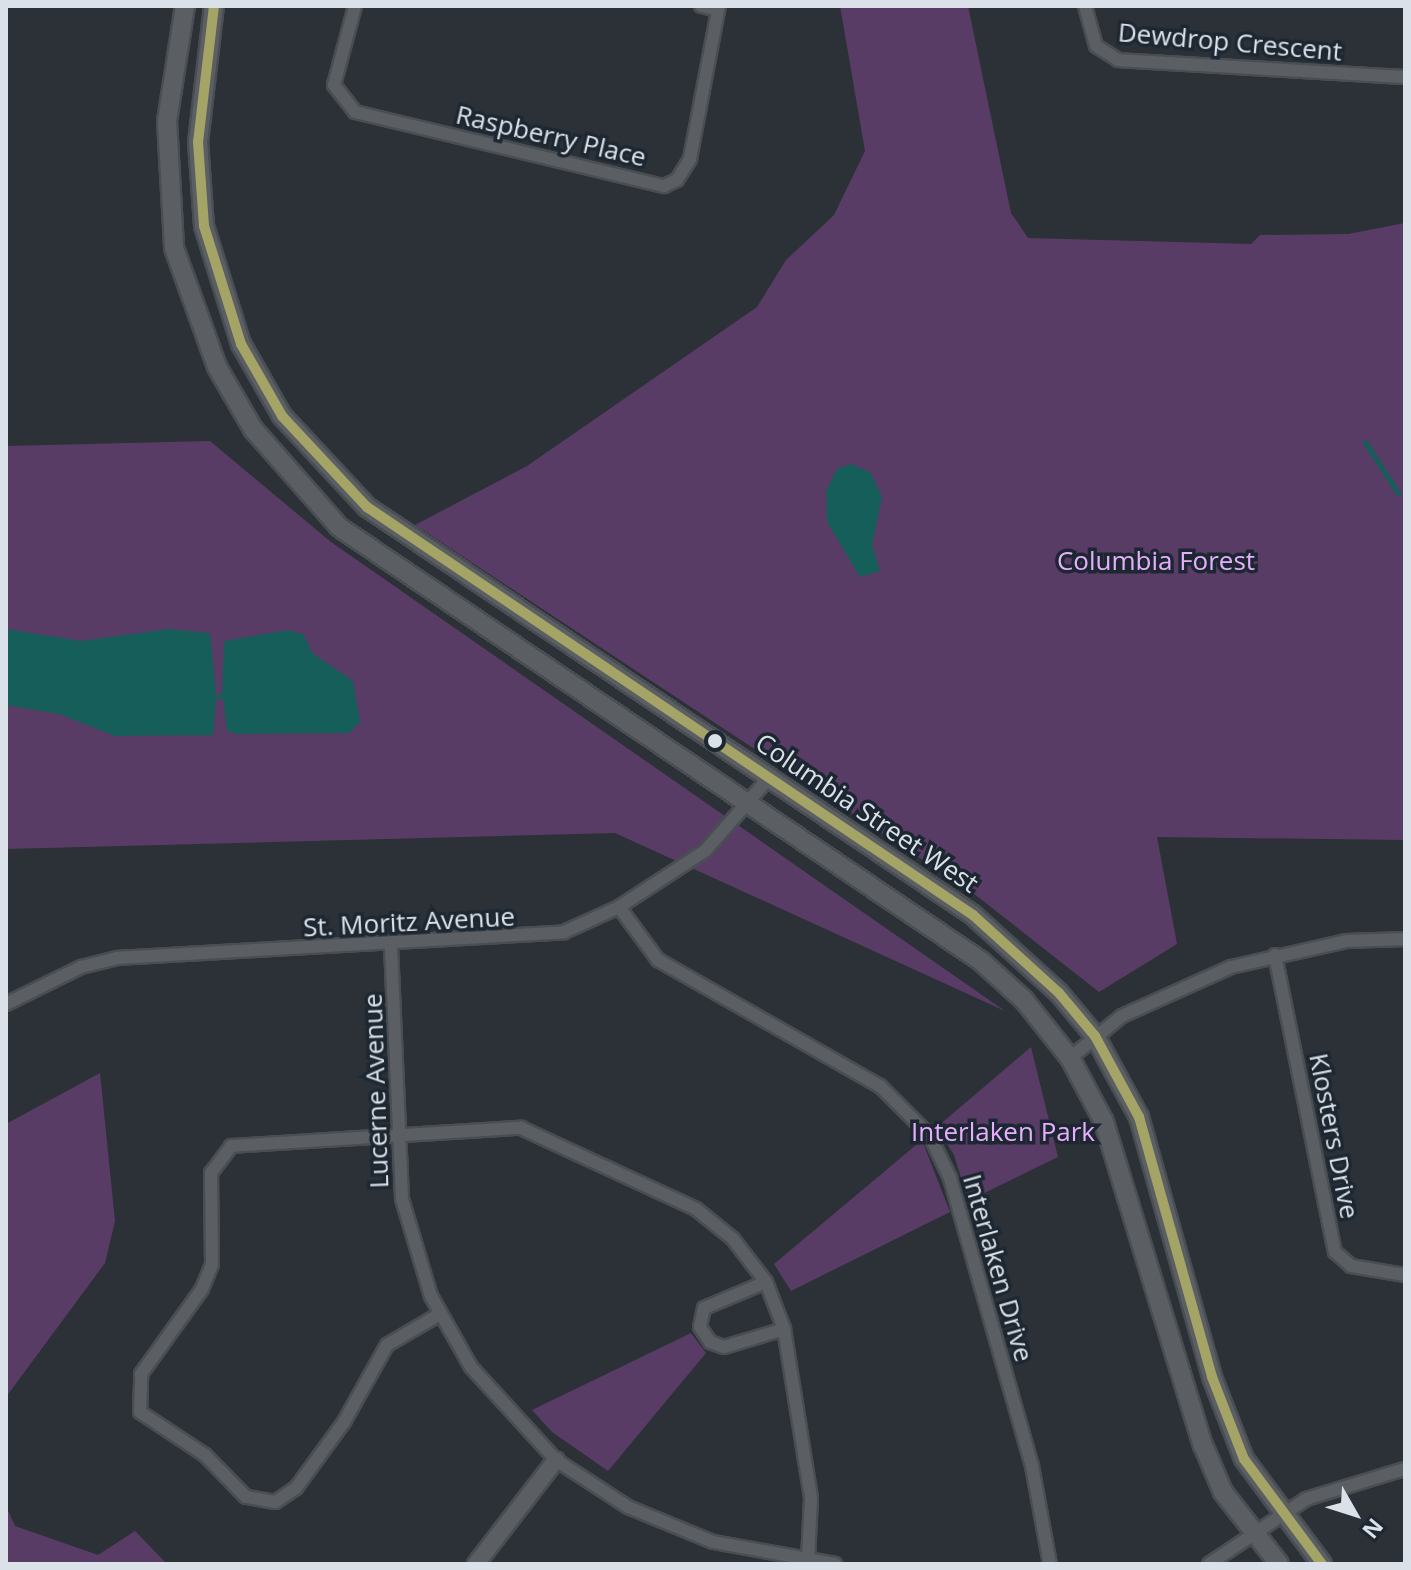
<!DOCTYPE html>
<style>
body{margin:0}
#map{position:relative;width:1411px;height:1570px;overflow:hidden;background:#2c3137;font-family:"Open Sans",sans-serif}
div>[style]{position:absolute}
.green>*{inset:0;background:#583c65}
.water>*{inset:0;background:#165e5a}
.stream>*{height:5px;margin:-2.5px;padding:0 2.5px;transform-origin:2.5px;border-radius:2.5px;background:#165e5a}
.roads{filter:drop-shadow(2px 0 #494e53) drop-shadow(-2px 0 #494e53) drop-shadow(0 2px #494e53) drop-shadow(0 -2px #494e53)}
.minor>*{height:12px;margin:-6px;padding:0 6px;transform-origin:6px;border-radius:6px;background:#5b5f64}
.tertiary>*{height:16px;margin:-8px;padding:0 8px;transform-origin:8px;border-radius:8px;background:#5b5f64}
.secondary>*{height:18px;margin:-9px;padding:0 9px;transform-origin:9px;border-radius:9px;background:#5b5f64}
.bus-1>*{height:10px;margin:-5px;padding:0 5px;transform-origin:5px;border-radius:5px;background:#a4a466}
.dots>*{width:22px;height:22px;translate:-50% -50%;box-sizing:border-box;border:4px solid #1d2732;border-radius:50%}
span{translate:-50% -50%;white-space:nowrap;text-align:center;line-height:1.15;-webkit-text-stroke:7px #1d2732;paint-order:stroke}
.street-label{font-size:26px;color:#dbe1e8}
.park-label{font-size:26px;color:#e6affd}
.frame{position:absolute;inset:0;border:8px solid #dbe1e8;pointer-events:none}
.north{position:absolute;left:1315px;top:1474px;width:80px;height:80px;-webkit-text-stroke:6px #1d2732;paint-order:stroke;rotate:129deg;font-size:22px;font-weight:700;line-height:32px;text-align:center;color:#dbe1e8}
.north::after{content:'';display:block;margin:auto;width:28px;height:36px;background:#dbe1e8;clip-path:polygon(50% 0,100% 100%,50% 72%,0 100%)}
</style>
<div id="map">
<div class="green">
<i style="clip-path:polygon(840px 6px,968px 6px,1011px 213px,1028px 238px,1251px 244px,1260px 235px,1348px 234px,1405px 223px,1405px 840px,1157px 837px,1177px 944px,1099px 992px,973px 893px,415px 525px,527px 466px,757px 307px,786px 260px,834px 215px,865px 151px)"></i>
<i style="clip-path:polygon(210px 441px,331px 542px,1005px 1011px,615px 833px,6px 849px,6px 446px)"></i>
<i style="clip-path:polygon(1031px 1047px,1058px 1157px,968px 1201px,954px 1155px,937px 1127px)"></i>
<i style="clip-path:polygon(100px 1073px,115px 1221px,105px 1263px,6px 1397px,6px 1124px)"></i>
<i style="clip-path:polygon(922px 1140px,950px 1212px,791px 1291px,774px 1264px)"></i>
<i style="clip-path:polygon(691px 1333px,706px 1353px,608px 1471px,552px 1432px,532px 1410px)"></i>
<i style="clip-path:polygon(6px 1506px,15px 1526px,98px 1555px,135px 1531px,167px 1564px,6px 1564px)"></i>
</div>
<div class="water">
<i style="clip-path:polygon(851px 464px,870px 472px,882px 497px,872px 545px,880px 571px,860px 577px,827px 522px,826px 491px,837px 469px)"></i>
<i style="clip-path:polygon(6px 629px,81px 641px,169px 629px,210px 633px,216px 695px,222px 694px,224px 641px,288px 630px,304px 635px,312px 653px,353px 681px,360px 722px,349px 733px,237px 734px,227px 731px,223px 699px,216px 699px,213px 735px,115px 736px,59px 714px,6px 705px)"></i>
</div>
<div class="stream">
<i style="left:1365px;top:442px;width:61px;rotate:57.1deg"></i>
</div>
<div class="roads">
<div class="minor">
<i style="left:355px;top:6px;width:82px;rotate:104.9deg"></i>
<i style="left:334px;top:85px;width:34px;rotate:52deg"></i>
<i style="left:355px;top:112px;width:318px;rotate:13.5deg"></i>
<i style="left:664px;top:186px;width:14px;rotate:-25deg"></i>
<i style="left:677px;top:180px;width:25px;rotate:-58deg"></i>
<i style="left:690px;top:159px;width:156px;rotate:-79.3deg"></i>
<i style="left:701px;top:6px;width:17px;rotate:13deg"></i>
<i style="left:1085px;top:6px;width:41px;rotate:74.6deg"></i>
<i style="left:1096px;top:46px;width:26px;rotate:32deg"></i>
<i style="left:1118px;top:60px;width:288px;rotate:3.4deg"></i>
<i style="left:619px;top:907px;width:66px;rotate:53.7deg"></i>
<i style="left:658px;top:960px;width:255px;rotate:29.6deg"></i>
<i style="left:880px;top:1086px;width:71px;rotate:45deg"></i>
<i style="left:930px;top:1136px;width:47px;rotate:64.5deg"></i>
<i style="left:950px;top:1178px;width:299px;rotate:74.1deg"></i>
<i style="left:1032px;top:1466px;width:100px;rotate:79.6deg"></i>
<i style="left:391px;top:946px;width:253px;rotate:87.5deg"></i>
<i style="left:402px;top:1199px;width:101px;rotate:73.4deg"></i>
<i style="left:431px;top:1296px;width:81px;rotate:60.6deg"></i>
<i style="left:471px;top:1367px;width:126px;rotate:47.6deg"></i>
<i style="left:556px;top:1460px;width:86px;rotate:33.1deg"></i>
<i style="left:628px;top:1507px;width:92px;rotate:22.4deg"></i>
<i style="left:713px;top:1542px;width:124px;rotate:10.2deg"></i>
<i style="left:1275px;top:955px;width:303px;rotate:78.6deg"></i>
<i style="left:1335px;top:1252px;width:21px;rotate:41deg"></i>
<i style="left:1351px;top:1266px;width:55px;rotate:9.5deg"></i>
<i style="left:6px;top:1004px;width:84px;rotate:-26.3deg"></i>
<i style="left:81px;top:967px;width:38px;rotate:-14deg"></i>
<i style="left:118px;top:958px;width:447px;rotate:-3.3deg"></i>
<i style="left:564px;top:932px;width:60px;rotate:-24.4deg"></i>
<i style="left:619px;top:907px;width:103px;rotate:-33.1deg"></i>
<i style="left:705px;top:851px;width:96px;rotate:-48.8deg"></i>
<i style="left:1070px;top:1058px;width:67px;rotate:-38.9deg"></i>
<i style="left:1122px;top:1016px;width:120px;rotate:-24.2deg"></i>
<i style="left:1231px;top:967px;width:118px;rotate:-12.7deg"></i>
<i style="left:1346px;top:941px;width:59px;rotate:-1.9deg"></i>
<i style="left:766px;top:1282px;width:67px;rotate:157.2deg"></i>
<i style="left:704px;top:1308px;width:19px;rotate:102deg"></i>
<i style="left:700px;top:1327px;width:18px;rotate:56deg"></i>
<i style="left:710px;top:1342px;width:15px;rotate:20deg"></i>
<i style="left:724px;top:1347px;width:63px;rotate:-16.7deg"></i>
<i style="left:440px;top:1314px;width:61px;rotate:149.7deg"></i>
<i style="left:387px;top:1345px;width:88px;rotate:119.2deg"></i>
<i style="left:344px;top:1422px;width:82px;rotate:126deg"></i>
<i style="left:296px;top:1488px;width:25px;rotate:146deg"></i>
<i style="left:275px;top:1502px;width:29px;rotate:-170deg"></i>
<i style="left:246px;top:1497px;width:59px;rotate:-134.3deg"></i>
<i style="left:205px;top:1455px;width:78px;rotate:-146.5deg"></i>
<i style="left:140px;top:1412px;width:38px;rotate:-88deg"></i>
<i style="left:141px;top:1374px;width:105px;rotate:-54.3deg"></i>
<i style="left:202px;top:1289px;width:27px;rotate:-68deg"></i>
<i style="left:212px;top:1264px;width:91px;rotate:-90.6deg"></i>
<i style="left:211px;top:1173px;width:34px;rotate:-53deg"></i>
<i style="left:231px;top:1146px;width:291px;rotate:-3.6deg"></i>
<i style="left:521px;top:1128px;width:193px;rotate:24.8deg"></i>
<i style="left:696px;top:1209px;width:48px;rotate:39deg"></i>
<i style="left:733px;top:1239px;width:54px;rotate:52.5deg"></i>
<i style="left:766px;top:1282px;width:50px;rotate:69deg"></i>
<i style="left:784px;top:1329px;width:171px;rotate:80.9deg"></i>
<i style="left:811px;top:1498px;width:62px;rotate:92.8deg"></i>
<i style="left:1209px;top:1564px;width:117px;rotate:-33.8deg"></i>
<i style="left:1306px;top:1499px;width:103px;rotate:-16.9deg"></i>
</div>
<div class="tertiary">
<i style="left:476px;top:1564px;width:131px;rotate:-52.4deg"></i>
</div>
<div class="secondary">
<i style="left:185px;top:6px;width:116px;rotate:98.9deg"></i>
<i style="left:167px;top:121px;width:127px;rotate:86.8deg"></i>
<i style="left:174px;top:248px;width:127px;rotate:70.1deg"></i>
<i style="left:217px;top:367px;width:72px;rotate:59.9deg"></i>
<i style="left:253px;top:429px;width:130px;rotate:48.7deg"></i>
<i style="left:339px;top:527px;width:775px;rotate:34.06deg"></i>
<i style="left:981px;top:961px;width:58px;rotate:42.2deg"></i>
<i style="left:1024px;top:1000px;width:74px;rotate:51.6deg"></i>
<i style="left:1070px;top:1058px;width:72px;rotate:62deg"></i>
<i style="left:1104px;top:1122px;width:338px;rotate:73deg"></i>
<i style="left:1203px;top:1445px;width:51px;rotate:66.9deg"></i>
<i style="left:1223px;top:1492px;width:91px;rotate:52.1deg"></i>
<i style="left:214px;top:6px;width:137px;rotate:96.7deg"></i>
<i style="left:198px;top:142px;width:84px;rotate:85.9deg"></i>
<i style="left:204px;top:226px;width:124px;rotate:72.6deg"></i>
<i style="left:241px;top:344px;width:83px;rotate:60.3deg"></i>
<i style="left:282px;top:416px;width:125px;rotate:47deg"></i>
<i style="left:367px;top:507px;width:731px;rotate:33.95deg"></i>
<i style="left:973px;top:915px;width:116px;rotate:42.2deg"></i>
<i style="left:1059px;top:993px;width:56px;rotate:50.1deg"></i>
<i style="left:1095px;top:1036px;width:92px;rotate:61.5deg"></i>
<i style="left:1139px;top:1117px;width:270px;rotate:74.3deg"></i>
<i style="left:1212px;top:1377px;width:88px;rotate:68.7deg"></i>
<i style="left:1244px;top:1459px;width:131px;rotate:53.4deg"></i>
</div>
</div>
<div class="bus-1">
<i style="left:214px;top:6px;width:137px;rotate:96.7deg"></i>
<i style="left:198px;top:142px;width:84px;rotate:85.9deg"></i>
<i style="left:204px;top:226px;width:124px;rotate:72.6deg"></i>
<i style="left:241px;top:344px;width:83px;rotate:60.3deg"></i>
<i style="left:282px;top:416px;width:125px;rotate:47deg"></i>
<i style="left:367px;top:507px;width:731px;rotate:33.95deg"></i>
<i style="left:973px;top:915px;width:116px;rotate:42.2deg"></i>
<i style="left:1059px;top:993px;width:56px;rotate:50.1deg"></i>
<i style="left:1095px;top:1036px;width:92px;rotate:61.5deg"></i>
<i style="left:1139px;top:1117px;width:270px;rotate:74.3deg"></i>
<i style="left:1212px;top:1377px;width:88px;rotate:68.7deg"></i>
<i style="left:1244px;top:1459px;width:131px;rotate:53.4deg"></i>
</div>
<div class="dots">
<i style="left:715px;top:741px;background:#dbe1e8"></i>
</div>
<div class="street-label">
<span style="left:1230px;top:42px;rotate:5deg">Dewdrop Crescent</span>
<span style="left:551px;top:136px;rotate:13deg">Raspberry Place</span>
<span style="left:867px;top:813px;rotate:34deg">Columbia Street West</span>
<span style="left:409px;top:922px;rotate:-3deg">St. Moritz Avenue</span>
<span style="left:376px;top:1091px;rotate:-92deg">Lucerne Avenue</span>
<span style="left:1334px;top:1136px;rotate:79deg">Klosters Drive</span>
<span style="left:998px;top:1268px;rotate:74deg">Interlaken Drive</span>
</div>
<div class="park-label">
<span style="left:1156px;top:561px">Columbia Forest</span>
<span style="left:1003px;top:1132px">Interlaken Park</span>
</div>
<div class="frame"></div>
<div class="north">N</div>
</div>
